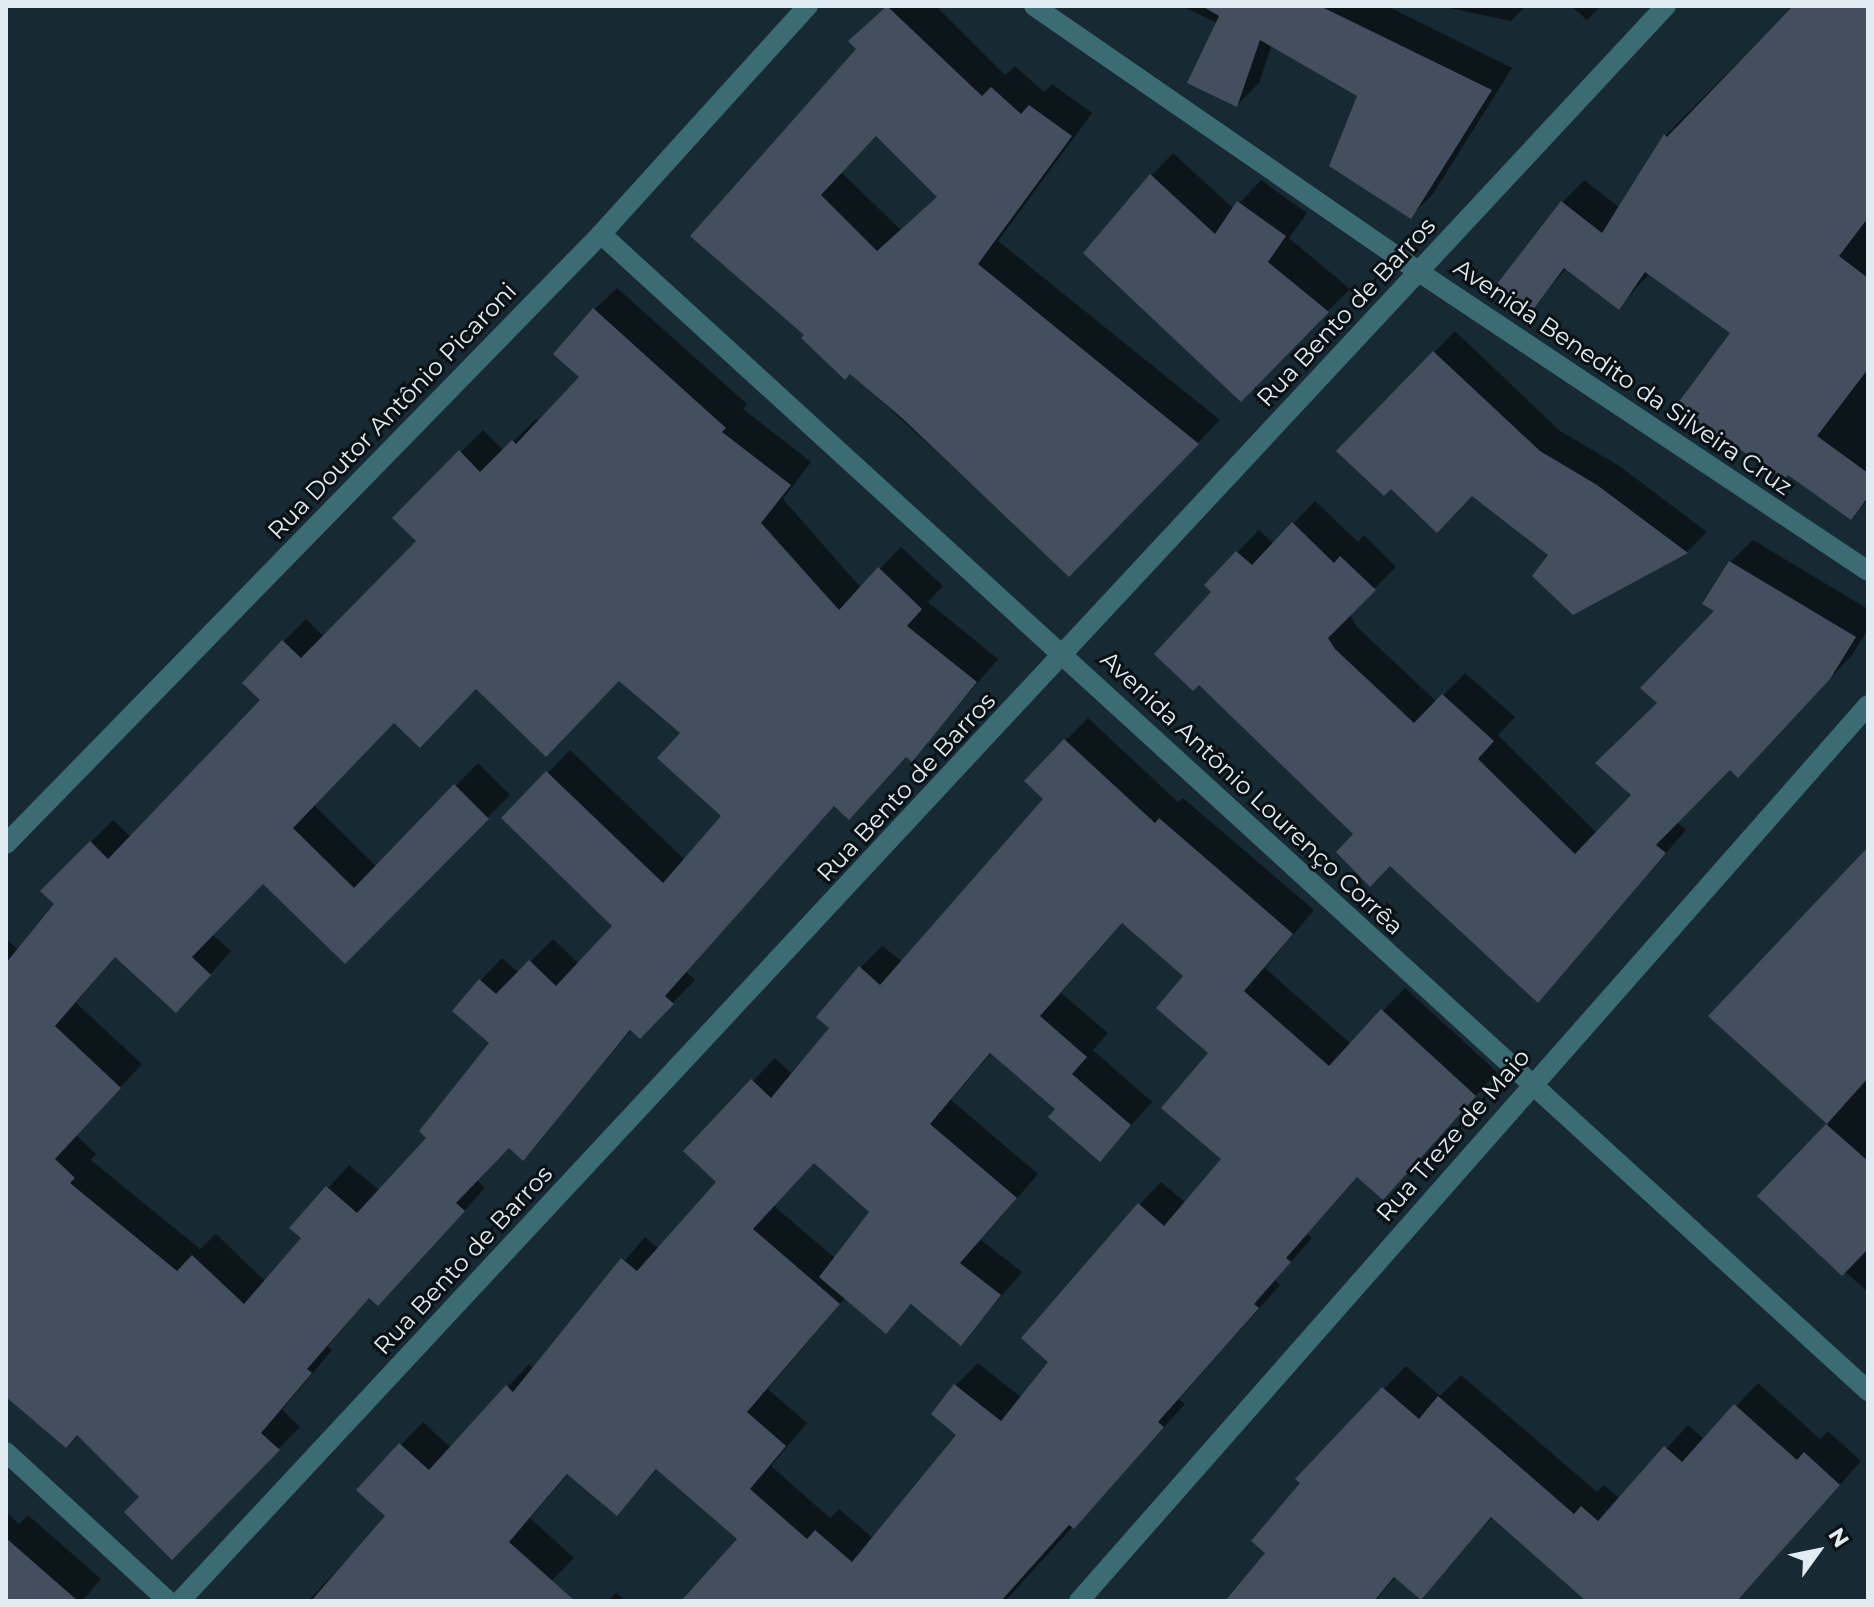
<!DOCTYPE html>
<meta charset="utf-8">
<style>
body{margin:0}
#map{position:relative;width:1874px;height:1607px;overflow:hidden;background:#172932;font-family:Montserrat,sans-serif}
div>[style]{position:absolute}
.shadow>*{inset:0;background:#0007}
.building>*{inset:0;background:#434f5e}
.minor>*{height:20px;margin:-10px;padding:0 10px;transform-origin:10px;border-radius:10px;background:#3b6b73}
span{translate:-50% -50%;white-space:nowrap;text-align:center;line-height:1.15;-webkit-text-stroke:6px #091115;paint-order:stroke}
.street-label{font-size:24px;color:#e1ecf2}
.frame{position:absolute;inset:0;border:8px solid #e1ecf2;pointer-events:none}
.north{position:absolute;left:1778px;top:1511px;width:80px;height:80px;-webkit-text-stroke:6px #091115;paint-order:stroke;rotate:57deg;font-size:22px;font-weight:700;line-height:32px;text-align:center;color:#e1ecf2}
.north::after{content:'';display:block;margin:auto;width:28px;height:36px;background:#e1ecf2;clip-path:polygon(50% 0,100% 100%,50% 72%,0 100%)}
</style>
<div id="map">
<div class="shadow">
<i style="clip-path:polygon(evenodd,888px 6px,936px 6px,1005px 75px,1015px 66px,1044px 92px,1052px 84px,1092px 113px,998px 241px,1220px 420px,1069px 574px,850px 372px,692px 235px,859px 49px,873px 19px,888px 6px,877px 134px,939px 196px,901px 230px,841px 172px,877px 134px)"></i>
<i style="clip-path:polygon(1182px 6px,1387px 6px,1512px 68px,1433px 194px,1410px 217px,1359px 95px,1272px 44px,1259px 83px,1237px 105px,1217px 23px)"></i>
<i style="clip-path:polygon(1440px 6px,1526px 6px,1511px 21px)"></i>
<i style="clip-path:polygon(1571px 6px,1601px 6px,1587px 20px)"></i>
<i style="clip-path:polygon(1794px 6px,1868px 6px,1868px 500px,1850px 518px,1733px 333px,1650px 273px,1619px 307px,1567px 268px,1532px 308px,1562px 203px,1584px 180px,1620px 208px,1666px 135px)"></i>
<i style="clip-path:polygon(1173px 153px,1234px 209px,1261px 180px,1307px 213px,1289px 238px,1350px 289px,1241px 399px,1151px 176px)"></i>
<i style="clip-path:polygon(evenodd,617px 288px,747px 404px,743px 409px,811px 462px,783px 499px,861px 588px,901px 547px,943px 586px,928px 602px,998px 659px,912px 759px,907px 755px,835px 804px,686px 972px,695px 980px,662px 1014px,632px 1029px,523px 1159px,509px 1146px,477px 1180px,485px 1188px,400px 1281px,370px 1296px,328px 1346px,332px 1350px,282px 1410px,300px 1427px,172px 1557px,141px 1497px,78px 1434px,6px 1395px,6px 939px,19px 950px,56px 904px,42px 891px,113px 820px,132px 838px,263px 700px,283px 642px,306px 619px,324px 637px,419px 541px,395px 518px,483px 430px,504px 451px,536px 419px,539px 423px,582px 377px,594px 310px,617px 288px,620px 679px,683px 733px,724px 815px,685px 860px,570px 750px,504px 818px,615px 926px,579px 964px,553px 939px,519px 973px,502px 958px,480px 981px,492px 1043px,429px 1137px,380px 1191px,349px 1165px,292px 1228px,304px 1238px,266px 1282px,216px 1234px,200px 1249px,91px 1160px,96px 1154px,76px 1135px,142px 1064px,76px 1003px,116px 955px,198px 988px,231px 951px,212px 934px,263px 882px,345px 961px,510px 795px,478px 763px,377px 867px,314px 805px,394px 720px,477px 686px,620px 679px)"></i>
<i style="clip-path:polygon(1455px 331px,1560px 431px,1618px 465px,1707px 532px,1687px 552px,1573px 613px,1551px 555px,1472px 494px,1391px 487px,1339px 451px)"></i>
<i style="clip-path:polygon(1315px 501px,1358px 542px,1364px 535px,1396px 567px,1349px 614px,1357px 627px,1437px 702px,1465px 673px,1515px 717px,1498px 735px,1597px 833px,1633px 795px,1660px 703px,1717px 611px,1705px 603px,1730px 562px,1753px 540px,1868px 609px,1868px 629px,1852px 655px,1760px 753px,1730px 768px,1677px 822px,1686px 830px,1538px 1000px,1355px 834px,1214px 592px,1237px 553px,1259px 530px,1274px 544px)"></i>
<i style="clip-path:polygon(evenodd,1088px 718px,1178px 802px,1183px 798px,1314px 910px,1265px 968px,1351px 1044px,1405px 988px,1497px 1072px,1383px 1198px,1358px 1176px,1307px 1234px,1312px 1238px,1275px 1280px,1280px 1285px,1179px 1399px,1185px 1404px,1005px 1601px,701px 1601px,740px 1539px,658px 1468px,617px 1514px,569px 1473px,530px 1518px,574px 1558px,532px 1601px,308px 1601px,388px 1516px,359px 1489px,423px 1422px,451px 1448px,529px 1364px,534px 1369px,645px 1237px,659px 1249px,718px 1182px,686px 1151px,775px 1058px,793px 1075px,831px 1028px,860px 968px,882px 946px,903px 962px,1046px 799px,1065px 741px,1088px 718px,1124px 921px,1186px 976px,1211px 1053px,1224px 1159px,1186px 1203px,1161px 1182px,1139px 1205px,1051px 1361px,1022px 1398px,978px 1363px,956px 1385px,933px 1414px,959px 1434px,874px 1539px,839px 1509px,830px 1518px,771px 1466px,807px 1423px,768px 1389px,846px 1297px,886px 1331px,913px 1303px,961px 1343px,1022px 1272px,981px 1240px,1038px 1174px,951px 1100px,992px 1052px,1058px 1109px,1100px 1160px,1152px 1102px,1093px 1050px,1108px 1033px,1061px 993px,1124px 921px,1088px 718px,815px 1161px,872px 1212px,836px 1259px,774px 1206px,815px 1161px)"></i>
<i style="clip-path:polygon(1868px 848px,1868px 1292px,1760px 1196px,1829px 1123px,1711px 1016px)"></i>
<i style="clip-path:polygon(1406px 1366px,1440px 1396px,1461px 1375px,1597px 1492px,1604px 1485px,1620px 1499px,1688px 1425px,1705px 1440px,1758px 1383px,1820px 1439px,1828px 1431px,1861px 1461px,1737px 1601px,1589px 1601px,1493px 1516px,1421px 1598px,1396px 1576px,1375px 1601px,1228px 1601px,1268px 1553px,1303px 1483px,1298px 1479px)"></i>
<i style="clip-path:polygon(6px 1512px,19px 1524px,28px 1515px,101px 1579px,82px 1601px,6px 1601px)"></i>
<i style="clip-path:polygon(616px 1593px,626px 1601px,608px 1601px)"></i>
</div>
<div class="building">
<i style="clip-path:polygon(evenodd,887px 6px,982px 96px,991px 87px,1021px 114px,1029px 105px,1072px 136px,978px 264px,1199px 444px,1069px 577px,902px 418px,850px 374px,845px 380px,801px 338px,804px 335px,690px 236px,856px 49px,848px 41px,887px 6px,876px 136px,937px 197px,877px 251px,821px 195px,876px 136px)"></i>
<i style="clip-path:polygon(1202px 6px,1320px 6px,1492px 90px,1411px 219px,1329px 166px,1357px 96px,1260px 40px,1237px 107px,1187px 83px,1219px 16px)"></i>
<i style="clip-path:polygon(1793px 6px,1868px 6px,1868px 218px,1839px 256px,1868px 278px,1868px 369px,1817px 436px,1868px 473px,1868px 497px,1851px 520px,1788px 475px,1785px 479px,1675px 407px,1730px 333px,1645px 272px,1619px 310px,1564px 268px,1532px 311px,1497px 284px,1561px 201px,1602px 233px,1664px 134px,1667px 137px)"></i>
<i style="clip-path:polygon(1150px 174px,1215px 234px,1237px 201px,1286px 236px,1268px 262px,1329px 312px,1241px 402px,1083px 253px)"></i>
<i style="clip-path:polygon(evenodd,593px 308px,726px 428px,722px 432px,791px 485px,761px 523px,839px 610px,878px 567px,922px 609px,907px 626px,977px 682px,912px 762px,906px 757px,849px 820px,834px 806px,665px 996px,674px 1004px,640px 1039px,630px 1030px,523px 1161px,509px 1148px,456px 1203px,465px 1211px,378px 1306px,369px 1298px,307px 1369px,312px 1373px,261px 1433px,280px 1450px,172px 1560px,124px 1512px,139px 1497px,77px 1435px,66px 1448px,6px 1397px,6px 963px,54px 904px,40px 891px,90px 841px,108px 859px,260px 700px,242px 683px,282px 640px,301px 658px,416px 541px,392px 518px,459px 450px,480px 472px,512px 440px,516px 444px,579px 377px,553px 354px,593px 308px,619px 681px,680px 733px,657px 758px,721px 816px,663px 883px,546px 771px,501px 818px,612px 926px,556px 986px,529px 960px,496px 994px,479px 979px,452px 1011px,489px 1043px,419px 1131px,426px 1138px,357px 1213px,326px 1186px,289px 1228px,301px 1238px,244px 1304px,192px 1255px,177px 1271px,70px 1183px,75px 1178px,55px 1159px,121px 1088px,55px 1026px,115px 957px,176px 1013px,211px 975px,192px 957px,263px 884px,345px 964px,489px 819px,454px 784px,354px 888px,293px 828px,394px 723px,420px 748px,476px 689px,546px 757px,619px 681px)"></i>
<i style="clip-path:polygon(1433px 351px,1540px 451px,1597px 485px,1688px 553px,1573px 615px,1532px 576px,1548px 555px,1472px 496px,1437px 533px,1391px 489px,1384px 496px,1336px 451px)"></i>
<i style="clip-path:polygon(1292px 522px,1334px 563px,1340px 556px,1376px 590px,1328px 638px,1335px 649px,1414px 723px,1442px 694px,1494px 741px,1478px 759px,1575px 854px,1631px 795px,1595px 763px,1657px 703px,1640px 688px,1714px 611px,1702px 604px,1729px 561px,1856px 637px,1830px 679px,1738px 778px,1730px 770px,1656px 845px,1666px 853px,1538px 1003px,1390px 866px,1370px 887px,1336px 852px,1353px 834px,1199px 685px,1193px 691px,1154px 654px,1211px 592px,1204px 585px,1236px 551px,1252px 565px)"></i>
<i style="clip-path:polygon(evenodd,1064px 739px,1155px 823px,1159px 818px,1293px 934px,1244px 991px,1329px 1066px,1381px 1009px,1476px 1096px,1383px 1200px,1357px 1177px,1286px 1258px,1291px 1262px,1254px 1304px,1259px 1308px,1158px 1422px,1164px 1427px,1074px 1529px,1069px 1525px,1001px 1601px,681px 1601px,737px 1539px,656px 1469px,617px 1516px,567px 1474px,509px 1542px,575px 1601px,311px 1601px,385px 1516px,356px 1490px,399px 1443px,429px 1470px,506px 1385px,513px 1392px,621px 1258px,637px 1271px,716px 1182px,683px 1151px,751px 1079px,771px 1098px,829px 1028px,816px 1017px,859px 966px,880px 985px,1043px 799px,1024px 781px,1064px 739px,1122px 923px,1183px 976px,1156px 1008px,1208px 1053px,1161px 1108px,1221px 1159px,1164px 1226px,1138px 1203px,1021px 1338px,1048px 1362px,1001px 1421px,954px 1384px,931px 1414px,956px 1435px,852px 1562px,815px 1530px,807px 1539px,750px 1489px,786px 1446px,747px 1412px,840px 1304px,753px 1229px,814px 1163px,869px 1212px,819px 1277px,886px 1334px,911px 1304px,961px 1346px,1001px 1295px,960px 1263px,1017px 1198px,930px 1124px,990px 1053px,1055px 1109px,1048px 1117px,1100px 1162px,1131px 1125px,1072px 1074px,1087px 1057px,1040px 1016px,1122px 923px)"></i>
<i style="clip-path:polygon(1868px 847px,1868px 1078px,1827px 1124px,1708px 1016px)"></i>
<i style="clip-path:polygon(1826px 1124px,1868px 1161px,1868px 1249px,1842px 1276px,1757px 1196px)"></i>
<i style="clip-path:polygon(1382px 1387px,1419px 1419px,1438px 1396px,1574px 1514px,1581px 1506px,1598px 1521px,1664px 1446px,1682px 1462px,1734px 1404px,1797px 1460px,1804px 1452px,1840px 1485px,1737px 1601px,1586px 1601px,1491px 1517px,1421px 1600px,1394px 1577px,1374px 1601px,1225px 1601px,1265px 1553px,1251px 1541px,1300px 1483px,1295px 1479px)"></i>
<i style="clip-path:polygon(6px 1538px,78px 1601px,6px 1601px)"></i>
</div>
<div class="minor">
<i style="left:1034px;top:6px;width:468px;rotate:34.6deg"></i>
<i style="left:1419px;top:272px;width:539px;rotate:33.66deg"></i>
<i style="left:601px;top:234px;width:1716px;rotate:42.4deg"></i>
<i style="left:6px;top:844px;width:852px;rotate:-45.71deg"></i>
<i style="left:601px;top:234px;width:308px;rotate:-47.8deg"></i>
<i style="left:6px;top:1452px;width:220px;rotate:42.6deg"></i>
<i style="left:180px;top:1601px;width:2180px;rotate:-47.03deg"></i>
<i style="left:1079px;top:1601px;width:1194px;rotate:-48.63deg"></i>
</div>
<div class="street-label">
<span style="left:1346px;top:312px;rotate:-47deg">Rua Bento de Barros</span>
<span style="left:1623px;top:377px;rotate:34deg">Avenida Benedito da Silveira Cruz</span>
<span style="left:392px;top:411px;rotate:-46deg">Rua Doutor Antônio Picaroni</span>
<span style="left:906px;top:787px;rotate:-47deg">Rua Bento de Barros</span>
<span style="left:1252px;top:793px;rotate:43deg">Avenida Antônio Lourenço Corrêa</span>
<span style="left:1453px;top:1135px;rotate:-49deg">Rua Treze de Maio</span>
<span style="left:463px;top:1260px;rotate:-47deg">Rua Bento de Barros</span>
</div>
<div class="frame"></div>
<div class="north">N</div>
</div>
